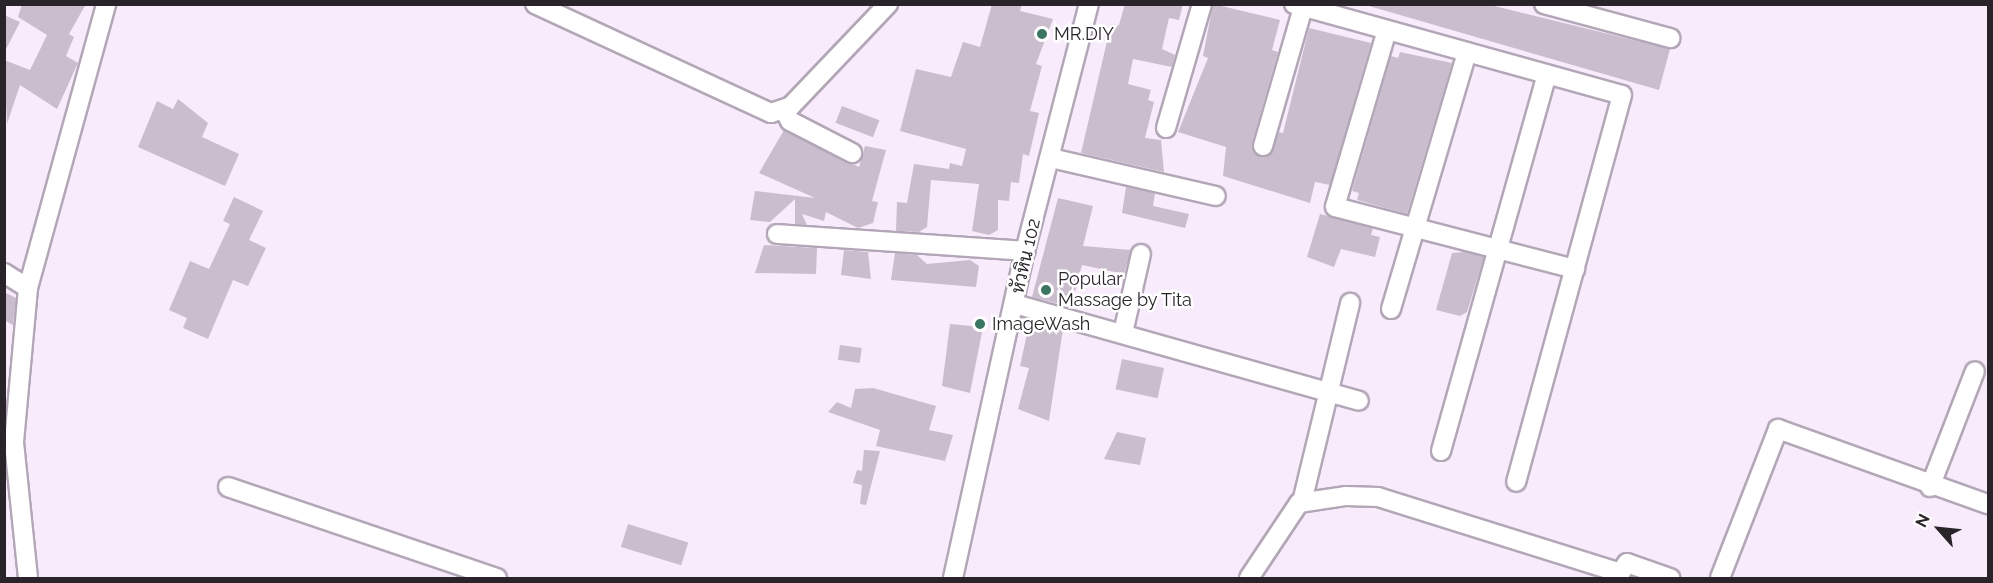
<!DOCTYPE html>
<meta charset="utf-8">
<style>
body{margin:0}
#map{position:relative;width:1993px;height:583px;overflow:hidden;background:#f8ebfc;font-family:Raleway,Sarabun,sans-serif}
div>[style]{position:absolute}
.building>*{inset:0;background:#cabece;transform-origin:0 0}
.roads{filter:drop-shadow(2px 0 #b3a7b7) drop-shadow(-2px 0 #b3a7b7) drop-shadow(0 2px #b3a7b7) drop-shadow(0 -2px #b3a7b7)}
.minor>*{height:18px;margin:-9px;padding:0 9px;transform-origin:9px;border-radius:9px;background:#fff}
.dots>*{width:16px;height:16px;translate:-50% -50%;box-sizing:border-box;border:3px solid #fff;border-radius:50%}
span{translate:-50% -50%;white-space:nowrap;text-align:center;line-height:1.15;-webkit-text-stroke:5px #fff;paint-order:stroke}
.poi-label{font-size:18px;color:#28242a}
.left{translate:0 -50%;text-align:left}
.street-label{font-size:18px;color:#28242a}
.frame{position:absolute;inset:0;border:6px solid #28242a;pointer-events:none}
.north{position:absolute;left:1909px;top:499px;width:60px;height:60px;-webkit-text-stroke:4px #fff;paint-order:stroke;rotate:297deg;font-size:16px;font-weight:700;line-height:24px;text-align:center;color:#28242a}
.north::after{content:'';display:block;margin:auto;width:21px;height:27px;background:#28242a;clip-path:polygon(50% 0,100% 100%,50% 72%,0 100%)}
</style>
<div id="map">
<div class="building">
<i style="clip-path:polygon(22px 4px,86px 4px,69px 34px,74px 37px,66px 56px,78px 63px,57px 109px,20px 85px,7px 124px,4px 60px,30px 70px,47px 35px,18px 17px)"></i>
<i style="clip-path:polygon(992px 4px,1022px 4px,1020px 11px,1053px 19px,1036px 64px,1042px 66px,1030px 111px,1039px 113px,1029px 156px,1023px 154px,1019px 183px,1011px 182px,1009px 201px,998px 200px,998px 230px,989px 235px,972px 231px,979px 184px,931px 180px,927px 227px,919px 232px,896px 231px,897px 202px,907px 203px,914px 164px,949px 169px,950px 163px,962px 166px,966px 149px,900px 131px,916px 69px,951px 77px,963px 42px,980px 47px)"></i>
<i style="clip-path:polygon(1125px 4px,1183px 4px,1179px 20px,1169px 18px,1162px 49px,1175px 55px,1172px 67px,1133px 59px,1128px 84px,1151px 90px,1148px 100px,1154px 102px,1145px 138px,1161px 140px,1164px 172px,1081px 153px,1111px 24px,1119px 25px)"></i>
<i style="clip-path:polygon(1213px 4px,1280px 20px,1272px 50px,1278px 52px,1252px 143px,1260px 157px,1271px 154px,1279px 132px,1283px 133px,1309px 28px,1371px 43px,1330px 185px,1315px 182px,1310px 203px,1223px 176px,1226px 147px,1178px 132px,1208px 58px,1203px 56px)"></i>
<i style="clip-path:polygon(1362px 4px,1486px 4px,1670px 49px,1659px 90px)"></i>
<i style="clip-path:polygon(4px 15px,20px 22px,4px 53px)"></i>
<i style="clip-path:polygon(1400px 52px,1452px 63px,1407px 214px,1357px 200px,1359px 193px,1352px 191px,1391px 56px,1398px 58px)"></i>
<i style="clip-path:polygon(178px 99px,208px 123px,202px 137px,239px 154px,225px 186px,138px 147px,157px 101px,173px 109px)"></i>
<i style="left:842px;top:106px;width:40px;height:18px;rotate:21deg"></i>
<i style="clip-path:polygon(784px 130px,859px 167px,865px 146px,886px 150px,872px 201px,878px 202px,873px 223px,858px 228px,826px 212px,824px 221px,802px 214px,807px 225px,795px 224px,795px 199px,770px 222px,750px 220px,755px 191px,815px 198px,759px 173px)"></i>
<i style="clip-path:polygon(1126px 187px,1155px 193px,1153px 206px,1189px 214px,1185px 228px,1122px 213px)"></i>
<i style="clip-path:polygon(234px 197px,263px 211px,249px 240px,266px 248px,248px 286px,233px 280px,208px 339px,183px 328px,187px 318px,169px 310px,190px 261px,209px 269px,230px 224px,223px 221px)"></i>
<i style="clip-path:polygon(1058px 198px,1093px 206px,1083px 246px,1131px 250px,1124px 274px,1082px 265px,1071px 307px,1032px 297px)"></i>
<i style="clip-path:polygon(1320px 214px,1373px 228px,1371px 235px,1380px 237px,1375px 257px,1341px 249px,1334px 267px,1307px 257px)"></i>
<i style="clip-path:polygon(764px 245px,817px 248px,816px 274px,755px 273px)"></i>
<i style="clip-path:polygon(844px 250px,868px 252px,871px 279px,841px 275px)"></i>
<i style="clip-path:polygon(1465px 252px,1484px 257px,1467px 312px,1460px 316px,1436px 310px,1452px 253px)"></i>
<i style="clip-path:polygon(895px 253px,917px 255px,927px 264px,970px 260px,979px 266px,976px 287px,891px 280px)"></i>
<i style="clip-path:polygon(4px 292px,16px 298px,13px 325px,4px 320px)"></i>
<i style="clip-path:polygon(1030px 320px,1063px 329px,1049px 421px,1018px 409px,1029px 368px,1020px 366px)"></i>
<i style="clip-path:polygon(950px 324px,983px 327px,970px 393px,942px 386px)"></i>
<i style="left:840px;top:345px;width:22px;height:15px;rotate:8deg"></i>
<i style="left:1122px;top:359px;width:43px;height:31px;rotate:12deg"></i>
<i style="clip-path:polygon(873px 388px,936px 406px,929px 430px,953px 435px,945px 461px,876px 446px,880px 430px,828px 412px,837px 402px,851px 408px,855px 389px)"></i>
<i style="clip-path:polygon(1117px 432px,1146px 438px,1140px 465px,1104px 459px)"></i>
<i style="clip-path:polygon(864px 450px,880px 451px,866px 505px,860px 504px,862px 485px,853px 483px,857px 470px,862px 471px)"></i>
<i style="left:628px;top:524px;width:63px;height:24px;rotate:17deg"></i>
</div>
<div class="roads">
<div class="minor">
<i style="left:535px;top:4px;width:260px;rotate:24.8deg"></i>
<i style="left:771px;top:113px;width:21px;rotate:-19deg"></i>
<i style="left:791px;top:106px;width:141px;rotate:-46.4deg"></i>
<i style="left:1294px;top:4px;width:340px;rotate:15.5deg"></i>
<i style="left:1622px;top:95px;width:401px;rotate:105.3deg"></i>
<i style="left:1544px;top:4px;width:131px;rotate:15.1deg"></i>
<i style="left:1387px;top:30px;width:184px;rotate:106.4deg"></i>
<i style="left:1335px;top:207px;width:248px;rotate:14.5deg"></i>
<i style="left:784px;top:110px;width:13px;rotate:61deg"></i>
<i style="left:790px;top:121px;width:70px;rotate:27.3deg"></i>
<i style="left:1166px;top:128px;width:129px;rotate:-73.8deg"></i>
<i style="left:1263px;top:146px;width:145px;rotate:-73.9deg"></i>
<i style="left:1051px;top:158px;width:169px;rotate:13deg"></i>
<i style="left:777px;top:234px;width:249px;rotate:3.9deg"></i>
<i style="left:4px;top:273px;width:28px;rotate:32deg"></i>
<i style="left:1015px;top:304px;width:357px;rotate:15.7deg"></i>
<i style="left:1391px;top:309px;width:268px;rotate:-73.5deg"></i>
<i style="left:1123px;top:333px;width:81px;rotate:-77.2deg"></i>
<i style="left:1441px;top:451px;width:391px;rotate:-74.3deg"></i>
<i style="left:228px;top:487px;width:284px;rotate:18.7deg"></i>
<i style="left:1930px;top:487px;width:124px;rotate:-68.8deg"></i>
<i style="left:1302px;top:502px;width:205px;rotate:-76.4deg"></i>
<i style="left:28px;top:578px;width:137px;rotate:-95.9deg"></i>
<i style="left:14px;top:442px;width:155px;rotate:-84.8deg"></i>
<i style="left:28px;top:288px;width:295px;rotate:-74.6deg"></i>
<i style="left:953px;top:578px;width:335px;rotate:-77.6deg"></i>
<i style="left:1025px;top:251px;width:255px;rotate:-75.5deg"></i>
<i style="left:1249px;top:578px;width:90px;rotate:-56.3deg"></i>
<i style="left:1299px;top:503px;width:48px;rotate:-8.5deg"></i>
<i style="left:1346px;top:496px;width:32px;rotate:2deg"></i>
<i style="left:1378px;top:497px;width:254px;rotate:17.4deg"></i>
<i style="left:1617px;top:578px;width:18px;rotate:-56deg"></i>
<i style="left:1627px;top:563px;width:46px;rotate:19.2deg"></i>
<i style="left:1720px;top:578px;width:160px;rotate:-68.7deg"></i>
<i style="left:1778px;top:429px;width:223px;rotate:19.7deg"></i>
</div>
</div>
<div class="dots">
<i style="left:1042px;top:34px;background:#3a7661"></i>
<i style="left:1046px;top:290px;background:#3a7661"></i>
<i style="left:980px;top:324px;background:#3a7661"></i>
</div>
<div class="poi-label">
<span class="left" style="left:1054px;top:34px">MR.DIY</span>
<span class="left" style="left:1058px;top:290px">Popular<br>Massage by Tita</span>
<span class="left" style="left:992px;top:324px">ImageWash</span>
</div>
<div class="street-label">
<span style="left:1026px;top:256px;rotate:-77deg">หัวหิน 102</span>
</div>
<div class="frame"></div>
<div class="north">N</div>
</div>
